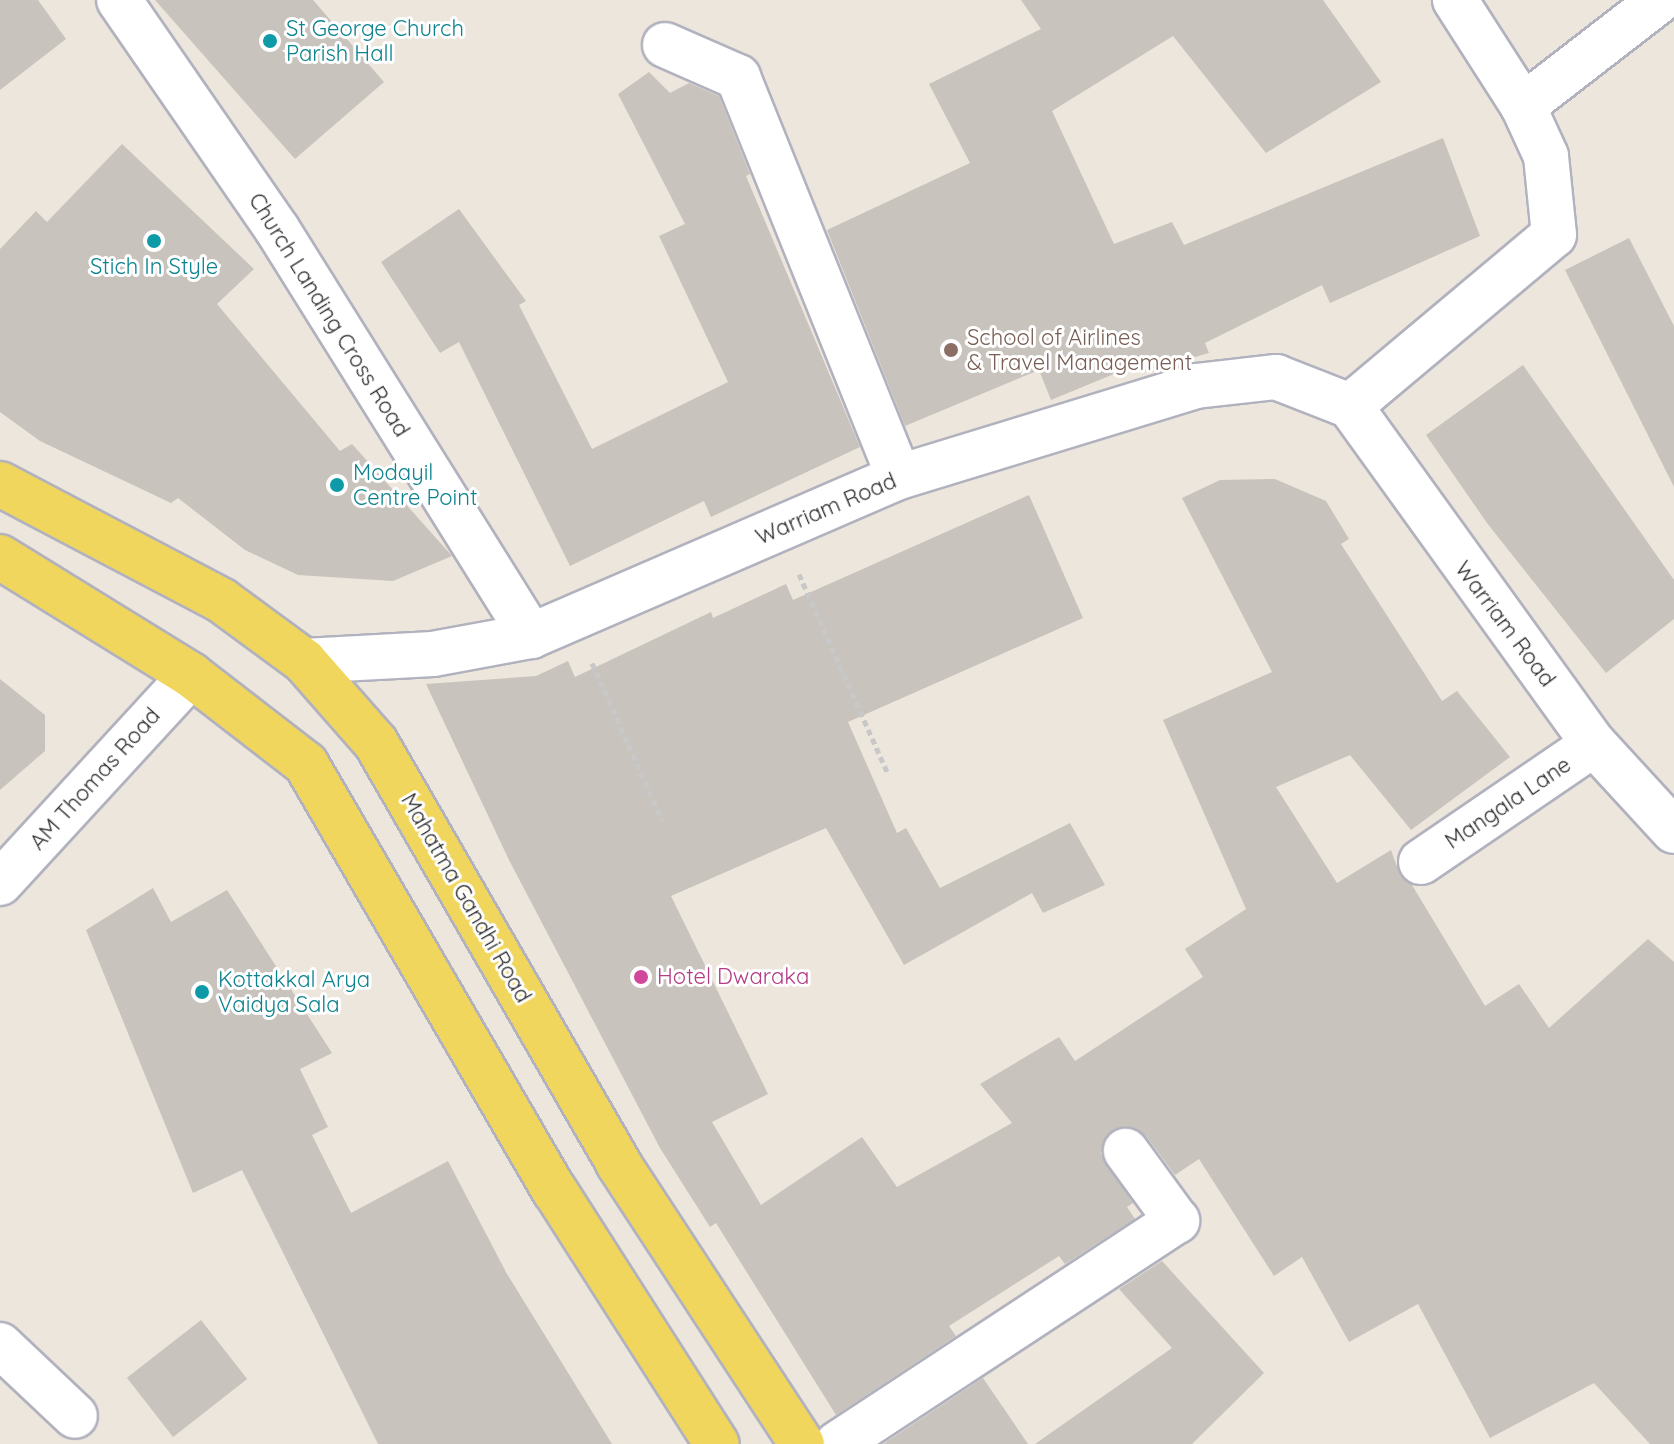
<!DOCTYPE html>
<style>
body{margin:0}
#map{position:relative;width:1674px;height:1444px;overflow:hidden;background:#ede6dd;font-family:Quicksand,sans-serif}
div>[style]{position:absolute}
.building>*{inset:0;background:#c8c3bc;transform-origin:0 0}
.path>*{height:5px;margin-top:-2.5px;transform-origin:0;background:repeating-linear-gradient(90deg,#c8c8c8 0 6px,transparent 0 10px)}
.roads{filter:drop-shadow(2px 0 #b1b2be) drop-shadow(-2px 0 #b1b2be) drop-shadow(0 2px #b1b2be) drop-shadow(0 -2px #b1b2be)}
.minor>*{height:44px;margin:-22px;padding:0 22px;transform-origin:22px;border-radius:22px;background:#fff}
.major>*{height:44px;margin:-22px;padding:0 22px;transform-origin:22px;border-radius:22px;background:#f1d65d}
.dots>*{width:22px;height:22px;translate:-50% -50%;box-sizing:border-box;border:4px solid #fff;border-radius:50%}
span{translate:-50% -50%;white-space:nowrap;text-align:center;line-height:1.15;-webkit-text-stroke:6px #fff;paint-order:stroke}
.culture-label{font-size:22px;color:#0d838f}
.left{translate:0 -50%;text-align:left}
.street-label{font-size:22px;color:#2b2b2b}
.education-label{font-size:22px;color:#785e54}
.hotel-label{font-size:22px;color:#b23c85}
</style>
<div id="map">
<div class="building">
<i style="clip-path:polygon(0 0,38px 0,66px 39px,0 90px)"></i>
<i style="clip-path:polygon(155px 0,313px 0,384px 82px,295px 159px)"></i>
<i style="clip-path:polygon(1021px 0,1323px 0,1381px 82px,1266px 153px,1173px 36px,1052px 111px,1114px 244px,1172px 222px,1184px 245px,1443px 138px,1480px 236px,1330px 303px,1322px 285px,1205px 343px,1209px 353px,1141px 372px,1138px 364px,1051px 400px,1039px 370px,905px 426px,827px 230px,970px 163px,929px 84px,1041px 29px)"></i>
<i style="clip-path:polygon(649px 72px,670px 93px,689px 83px,719px 96px,750px 174px,746px 176px,860px 447px,711px 517px,704px 501px,570px 566px,459px 342px,440px 353px,381px 262px,459px 209px,526px 301px,519px 305px,592px 449px,728px 382px,659px 236px,685px 224px,618px 94px)"></i>
<i style="clip-path:polygon(122px 144px,254px 269px,217px 304px,340px 451px,352px 444px,452px 556px,393px 581px,298px 575px,245px 550px,178px 498px,171px 503px,40px 441px,0 412px,0 249px,36px 211px,47px 222px)"></i>
<i style="clip-path:polygon(1629px 238px,1674px 326px,1674px 487px,1565px 270px)"></i>
<i style="clip-path:polygon(1523px 365px,1674px 580px,1674px 619px,1606px 673px,1487px 523px,1426px 435px)"></i>
<i style="clip-path:polygon(1275px 479px,1326px 501px,1349px 539px,1341px 544px,1442px 701px,1457px 691px,1510px 757px,1411px 830px,1350px 755px,1276px 787px,1337px 883px,1391px 850px,1400px 875px,1412px 885px,1485px 1006px,1519px 984px,1549px 1028px,1648px 939px,1674px 962px,1674px 1444px,1650px 1444px,1594px 1383px,1490px 1438px,1418px 1304px,1349px 1342px,1302px 1257px,1274px 1276px,1199px 1159px,1175px 1175px,1146px 1136px,1124px 1126px,1104px 1140px,1101px 1154px,1133px 1203px,1127px 1207px,1135px 1219px,1065px 1264px,1059px 1256px,949px 1326px,956px 1336px,836px 1415px,716px 1223px,710px 1227px,660px 1148px,509px 860px,426px 684px,536px 676px,568px 661px,575px 677px,711px 612px,713px 618px,786px 584px,793px 600px,1029px 495px,1083px 618px,848px 722px,897px 833px,906px 828px,940px 888px,1070px 823px,1105px 885px,1043px 913px,1032px 893px,904px 965px,826px 828px,671px 896px,768px 1094px,712px 1122px,761px 1205px,862px 1137px,897px 1187px,1012px 1123px,980px 1084px,1059px 1037px,1075px 1061px,1203px 977px,1185px 949px,1246px 909px,1163px 720px,1272px 672px,1182px 498px,1220px 480px)"></i>
<i style="clip-path:polygon(0 679px,45px 715px,45px 751px,0 790px)"></i>
<i style="clip-path:polygon(153px 888px,171px 922px,227px 890px,332px 1053px,300px 1069px,328px 1127px,312px 1135px,351px 1213px,448px 1161px,507px 1274px,612px 1444px,378px 1444px,242px 1170px,193px 1193px,86px 930px)"></i>
<i style="clip-path:polygon(1162px 1261px,1264px 1373px,1192px 1444px,1035px 1444px,1172px 1348px,1119px 1289px)"></i>
<i style="left:201px;top:1320px;width:75px;height:94px;rotate:52deg"></i>
<i style="clip-path:polygon(983px 1378px,1028px 1444px,883px 1444px)"></i>
</div>
<div class="path">
<i style="left:799px;top:574px;width:219px;rotate:66deg"></i>
<i style="left:592px;top:663px;width:172px;rotate:66deg"></i>
</div>
<div class="roads">
<div class="minor">
<i style="left:119px;top:0;width:278px;rotate:55.4deg"></i>
<i style="left:277px;top:229px;width:480px;rotate:58deg"></i>
<i style="left:665px;top:45px;width:80px;rotate:23.7deg"></i>
<i style="left:738px;top:77px;width:431px;rotate:68.1deg"></i>
<i style="left:1523px;top:106px;width:173px;rotate:-37.7deg"></i>
<i style="left:1350px;top:406px;width:266px;rotate:-40deg"></i>
<i style="left:1554px;top:235px;width:79px;rotate:-95.8deg"></i>
<i style="left:1546px;top:156px;width:55px;rotate:-114.7deg"></i>
<i style="left:1523px;top:106px;width:126px;rotate:-122.7deg"></i>
<i style="left:304px;top:661px;width:129px;rotate:-3.1deg"></i>
<i style="left:433px;top:654px;width:100px;rotate:-10.4deg"></i>
<i style="left:531px;top:636px;width:401px;rotate:-23.4deg"></i>
<i style="left:899px;top:477px;width:311px;rotate:-17deg"></i>
<i style="left:1196px;top:386px;width:81px;rotate:-6.4deg"></i>
<i style="left:1276px;top:377px;width:79px;rotate:21.4deg"></i>
<i style="left:1350px;top:406px;width:417px;rotate:54.2deg"></i>
<i style="left:1594px;top:744px;width:118px;rotate:47.4deg"></i>
<i style="left:1421px;top:862px;width:209px;rotate:-34.3deg"></i>
<i style="left:0;top:883px;width:282px;rotate:-47.4deg"></i>
<i style="left:0;top:1345px;width:103px;rotate:43.4deg"></i>
<i style="left:837px;top:1444px;width:407px;rotate:-33.3deg"></i>
<i style="left:1177px;top:1221px;width:87px;rotate:-126.1deg"></i>
</div>
<div class="major">
<i style="left:0;top:484px;width:250px;rotate:27.7deg"></i>
<i style="left:221px;top:600px;width:103px;rotate:36.3deg"></i>
<i style="left:304px;top:661px;width:109px;rotate:48.7deg"></i>
<i style="left:376px;top:743px;width:485px;rotate:60deg"></i>
<i style="left:618px;top:1163px;width:336px;rotate:56.8deg"></i>
<i style="left:0;top:557px;width:225px;rotate:31.7deg"></i>
<i style="left:191px;top:675px;width:145px;rotate:37.7deg"></i>
<i style="left:306px;top:764px;width:494px;rotate:59.8deg"></i>
<i style="left:555px;top:1191px;width:300px;rotate:57.4deg"></i>
</div>
</div>
<div class="dots">
<i style="left:270px;top:41px;background:#0f9aa8"></i>
<i style="left:154px;top:241px;background:#0f9aa8"></i>
<i style="left:951px;top:350px;background:#8d6e63"></i>
<i style="left:337px;top:485px;background:#0f9aa8"></i>
<i style="left:641px;top:977px;background:#d1479c"></i>
<i style="left:202px;top:992px;background:#0f9aa8"></i>
</div>
<div class="culture-label">
<span class="left" style="left:286px;top:41px">St George Church<br>Parish Hall</span>
<span style="left:154px;top:267px">Stich In Style</span>
<span class="left" style="left:353px;top:485px">Modayil<br>Centre Point</span>
<span class="left" style="left:218px;top:992px">Kottakkal Arya<br>Vaidya Sala</span>
</div>
<div class="street-label">
<span style="left:329px;top:315px;rotate:58deg">Church Landing Cross Road</span>
<span style="left:826px;top:509px;rotate:-23deg">Warriam Road</span>
<span style="left:1505px;top:624px;rotate:53deg">Warriam Road</span>
<span style="left:95px;top:779px;rotate:-48deg">AM Thomas Road</span>
<span style="left:1508px;top:803px;rotate:-34deg">Mangala Lane</span>
<span style="left:466px;top:898px;rotate:60deg">Mahatma Gandhi Road</span>
</div>
<div class="education-label">
<span class="left" style="left:967px;top:350px">School of Airlines<br>&amp; Travel Management</span>
</div>
<div class="hotel-label">
<span class="left" style="left:657px;top:977px">Hotel Dwaraka</span>
</div>
</div>
